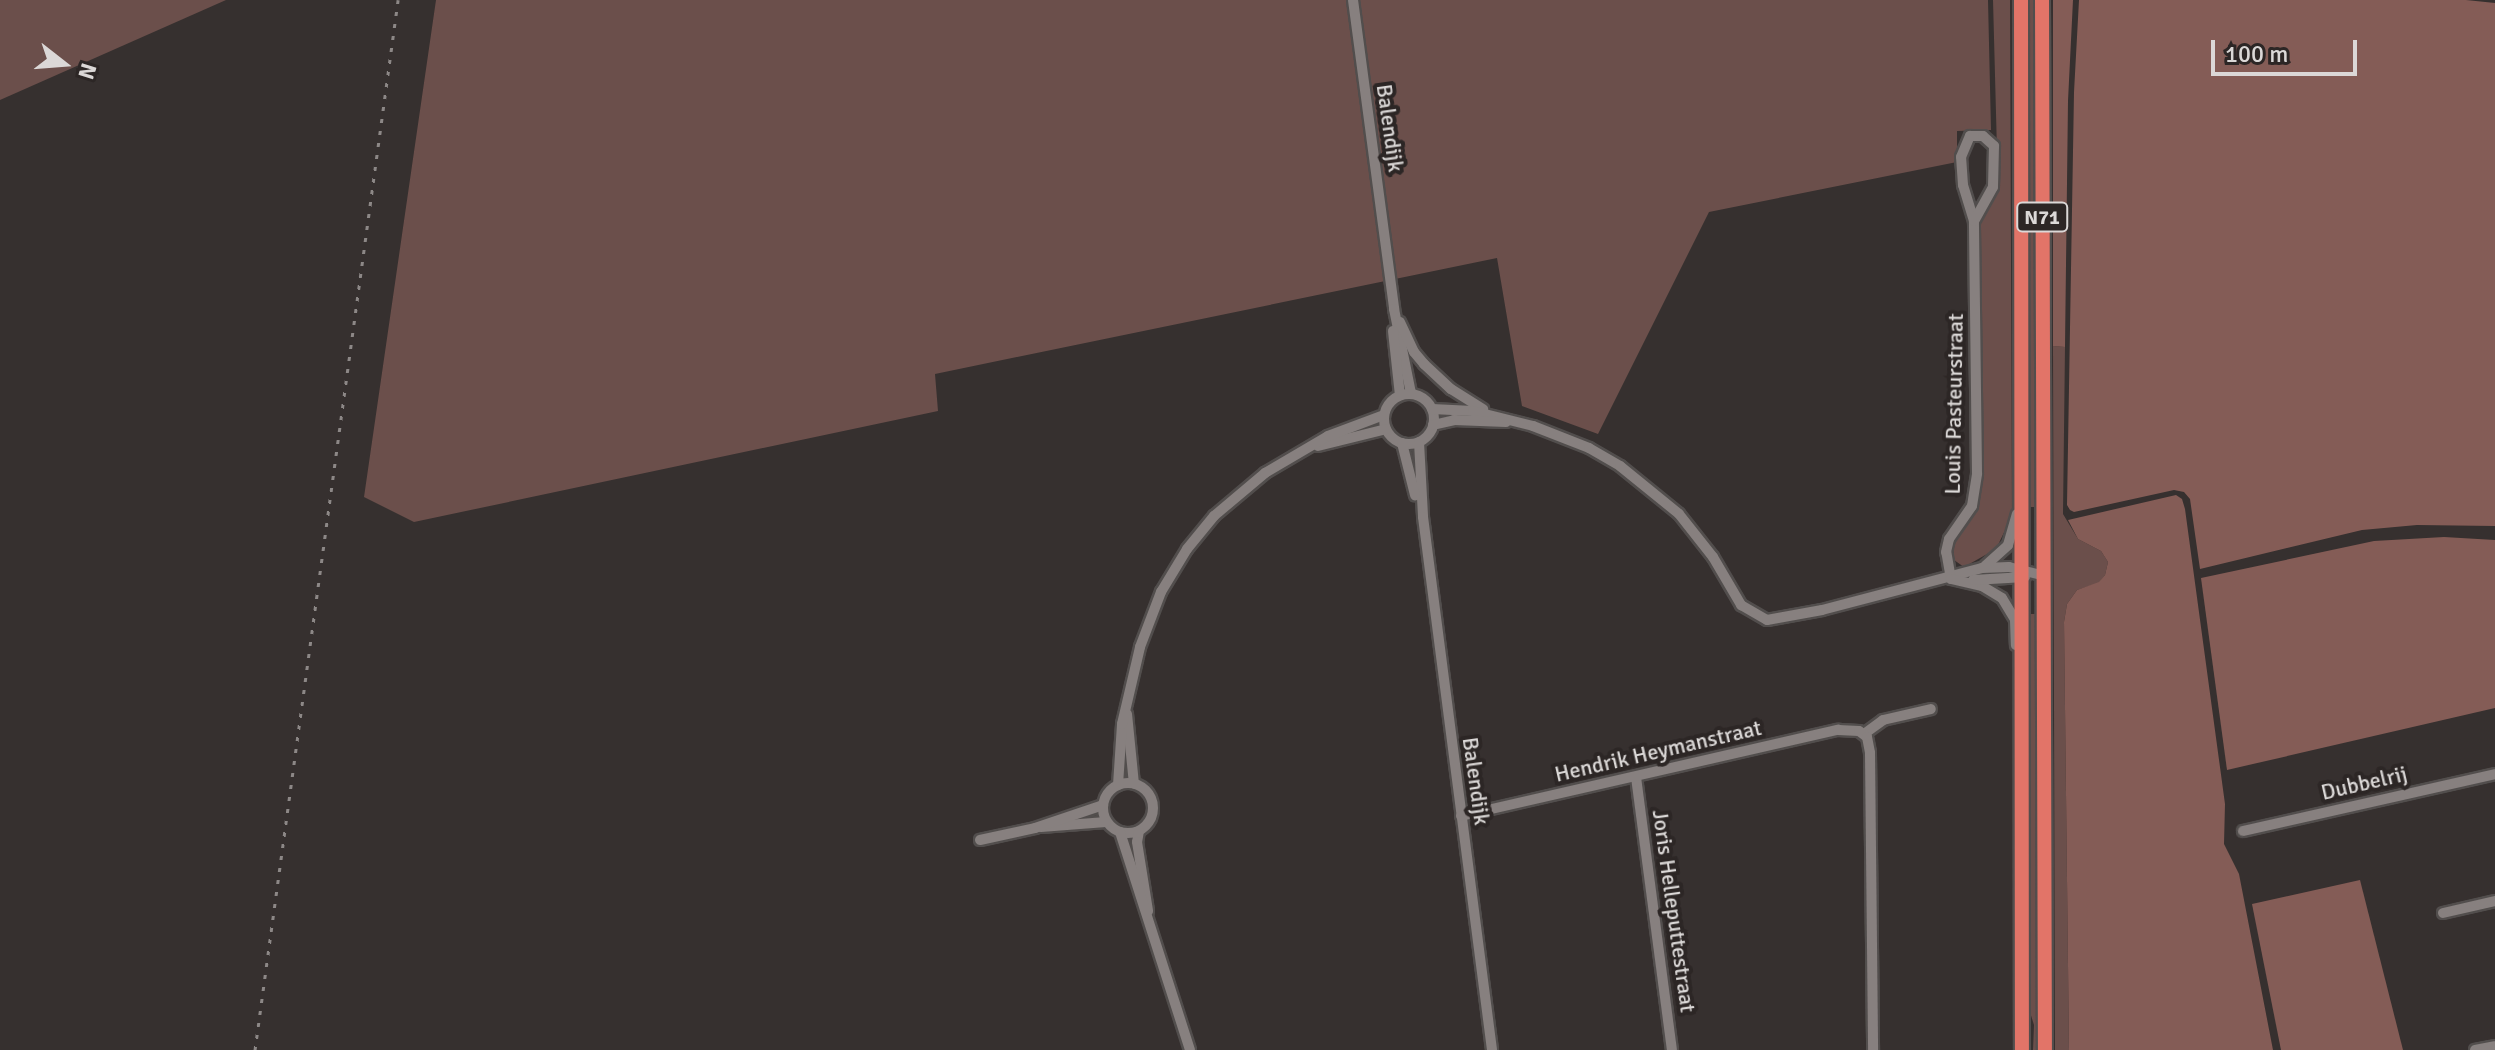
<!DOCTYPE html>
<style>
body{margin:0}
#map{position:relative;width:2495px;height:1050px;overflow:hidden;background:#36302f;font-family:Signika,sans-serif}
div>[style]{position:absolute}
.green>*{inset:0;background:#6b4f4b;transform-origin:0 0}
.forest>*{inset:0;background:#845c56}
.roads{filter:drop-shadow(2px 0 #524e4d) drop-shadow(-2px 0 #524e4d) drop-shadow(0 2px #524e4d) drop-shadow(0 -2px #524e4d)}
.minor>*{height:10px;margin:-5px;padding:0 5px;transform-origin:5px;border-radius:5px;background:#87807f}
.minor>.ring{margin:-5px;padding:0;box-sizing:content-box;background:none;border:10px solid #87807f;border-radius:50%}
.highway>*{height:14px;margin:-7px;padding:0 7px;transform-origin:7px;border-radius:7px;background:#e27468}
.rail>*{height:3px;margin-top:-1.5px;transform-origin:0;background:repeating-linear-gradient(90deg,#8d8887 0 4px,transparent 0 12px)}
span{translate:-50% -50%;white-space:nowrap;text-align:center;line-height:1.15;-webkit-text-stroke:8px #2c2625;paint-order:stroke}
.shield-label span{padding:2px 6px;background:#2c2625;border:2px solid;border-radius:6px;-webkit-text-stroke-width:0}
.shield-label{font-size:20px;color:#dbd8d7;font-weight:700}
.street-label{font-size:22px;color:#dbd8d7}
.north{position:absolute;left:24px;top:24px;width:80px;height:80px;-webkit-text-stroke:6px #2c2625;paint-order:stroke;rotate:107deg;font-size:22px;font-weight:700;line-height:32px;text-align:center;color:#dbd8d7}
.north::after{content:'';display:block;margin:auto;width:28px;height:36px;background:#dbd8d7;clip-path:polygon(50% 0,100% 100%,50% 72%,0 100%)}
.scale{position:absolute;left:2211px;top:40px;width:146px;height:36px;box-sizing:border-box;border:4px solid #dbd8d7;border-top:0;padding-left:10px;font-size:24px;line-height:28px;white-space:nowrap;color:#dbd8d7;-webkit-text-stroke:6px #2c2625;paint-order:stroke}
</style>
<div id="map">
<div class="green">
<i style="clip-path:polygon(0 0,226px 0,0 100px)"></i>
<i style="clip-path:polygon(436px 0,1988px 0,1991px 130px,1957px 131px,1957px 162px,1709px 212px,1598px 434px,1522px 406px,1497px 258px,935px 374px,938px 411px,414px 522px,364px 497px)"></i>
<i style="clip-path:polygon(1993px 0,2010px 0,2012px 516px,1996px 549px,1964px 567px,1954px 560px,1953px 544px,1974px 515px,1982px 487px,1980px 223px,1998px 189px)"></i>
<i style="left:2027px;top:0;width:9px;height:507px"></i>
<i style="clip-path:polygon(2053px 346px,2065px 347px,2063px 514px,2078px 539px,2101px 551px,2108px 562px,2105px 575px,2099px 583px,2077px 590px,2067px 604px,2064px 622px,2069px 1050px,2055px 1050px)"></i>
<i style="clip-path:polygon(2027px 614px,2035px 614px,2037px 1050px,2033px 1050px,2034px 1025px,2029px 1009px)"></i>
</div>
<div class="forest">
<i style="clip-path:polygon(2053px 0,2073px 0,2068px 101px,2065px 347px,2053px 346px)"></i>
<i style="clip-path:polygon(2079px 0,2466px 0,2495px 3px,2495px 526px,2417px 525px,2362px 530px,2200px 569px,2190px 499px,2184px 492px,2174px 490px,2074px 512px,2070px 510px,2067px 505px,2074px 92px)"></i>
<i style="clip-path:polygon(2176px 495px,2182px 499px,2185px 509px,2225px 804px,2224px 844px,2239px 874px,2273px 1050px,2069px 1050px,2064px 622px,2067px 604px,2077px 590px,2099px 582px,2105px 575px,2108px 562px,2101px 551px,2078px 539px,2068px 520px)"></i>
<i style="clip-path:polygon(2444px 537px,2495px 540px,2495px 708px,2227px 770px,2201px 578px,2374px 541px)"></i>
<i style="clip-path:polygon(2360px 880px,2403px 1050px,2281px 1050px,2252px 904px)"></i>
</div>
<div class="roads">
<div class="minor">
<i style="left:1353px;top:0;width:312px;rotate:82.4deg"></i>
<i style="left:1394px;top:309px;width:86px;rotate:78.6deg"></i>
<i style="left:1400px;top:322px;width:33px;rotate:65deg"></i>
<i style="left:1414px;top:352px;width:16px;rotate:50deg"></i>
<i style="left:1424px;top:364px;width:37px;rotate:43deg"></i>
<i style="left:1451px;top:389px;width:38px;rotate:32deg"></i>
<i style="left:1393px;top:331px;width:64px;rotate:83.8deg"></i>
<i class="ring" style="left:1384px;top:394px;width:40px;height:40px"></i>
<i style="left:1432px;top:409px;width:41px;rotate:2.8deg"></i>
<i style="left:1473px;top:411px;width:62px;rotate:14deg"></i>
<i style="left:1533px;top:426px;width:60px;rotate:21.4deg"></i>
<i style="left:1589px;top:448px;width:36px;rotate:30deg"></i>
<i style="left:1620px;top:466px;width:76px;rotate:39.1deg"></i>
<i style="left:1679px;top:514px;width:55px;rotate:51.7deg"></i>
<i style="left:1713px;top:557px;width:56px;rotate:59.7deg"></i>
<i style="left:1741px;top:605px;width:30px;rotate:30deg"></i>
<i style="left:1767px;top:620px;width:56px;rotate:-10.3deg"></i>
<i style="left:1822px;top:610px;width:165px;rotate:-14.7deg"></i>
<i style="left:1982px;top:568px;width:27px;rotate:-2deg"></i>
<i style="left:2009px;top:567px;width:30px;rotate:14deg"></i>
<i style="left:1433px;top:425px;width:22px;rotate:-13deg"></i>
<i style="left:1454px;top:420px;width:52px;rotate:2.2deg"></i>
<i style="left:1419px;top:442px;width:75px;rotate:86.9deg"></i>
<i style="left:1423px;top:517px;width:537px;rotate:82.62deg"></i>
<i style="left:1402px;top:443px;width:54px;rotate:76deg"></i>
<i style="left:1318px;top:446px;width:70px;rotate:-14deg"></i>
<i style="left:1985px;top:566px;width:31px;rotate:-42deg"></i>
<i style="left:2008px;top:545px;width:32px;rotate:-74deg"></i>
<i style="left:1951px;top:579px;width:27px;rotate:-100deg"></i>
<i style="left:1946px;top:552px;width:13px;rotate:-77deg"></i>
<i style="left:1949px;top:539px;width:40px;rotate:-55.1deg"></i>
<i style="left:1972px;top:506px;width:33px;rotate:-81deg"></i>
<i style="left:1977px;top:473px;width:252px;rotate:-90.7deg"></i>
<i style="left:1974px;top:221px;width:38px;rotate:-107deg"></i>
<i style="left:1963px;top:185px;width:28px;rotate:-94deg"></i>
<i style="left:1961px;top:157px;width:23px;rotate:-67deg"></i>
<i style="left:1970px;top:136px;width:13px"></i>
<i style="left:1983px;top:136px;width:15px;rotate:42deg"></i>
<i style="left:1994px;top:146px;width:41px;rotate:91.4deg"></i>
<i style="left:1993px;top:187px;width:39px;rotate:119deg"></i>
<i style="left:1951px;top:579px;width:32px;rotate:13deg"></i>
<i style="left:1982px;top:586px;width:23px;rotate:31deg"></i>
<i style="left:2002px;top:598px;width:26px;rotate:59deg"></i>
<i style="left:2015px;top:620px;width:25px;rotate:88deg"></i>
<i style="left:1973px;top:580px;width:52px;rotate:-3.3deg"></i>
<i style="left:1127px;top:714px;width:70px;rotate:84.3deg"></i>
<i style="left:1864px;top:734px;width:24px;rotate:-36deg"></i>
<i style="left:1883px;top:720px;width:49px;rotate:-12.9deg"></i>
<i style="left:1636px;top:777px;width:275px;rotate:82.5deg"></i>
<i class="ring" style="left:1103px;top:783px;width:40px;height:40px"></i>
<i style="left:1118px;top:785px;width:61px;rotate:-86.2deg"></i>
<i style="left:1122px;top:724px;width:79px;rotate:-76.8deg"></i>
<i style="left:1140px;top:647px;width:59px;rotate:-69.1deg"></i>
<i style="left:1161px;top:592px;width:50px;rotate:-58.8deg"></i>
<i style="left:1187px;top:549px;width:43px;rotate:-50.7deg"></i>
<i style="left:1214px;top:516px;width:67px;rotate:-40.1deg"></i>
<i style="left:1265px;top:473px;width:73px;rotate:-30.4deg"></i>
<i style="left:1328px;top:436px;width:60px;rotate:-20.6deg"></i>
<i style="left:1461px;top:816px;width:387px;rotate:-12.9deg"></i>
<i style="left:1838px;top:730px;width:21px;rotate:3deg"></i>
<i style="left:1859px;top:731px;width:10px;rotate:37deg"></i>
<i style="left:1867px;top:737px;width:16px;rotate:79deg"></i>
<i style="left:1870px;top:753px;width:297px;rotate:89.4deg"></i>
<i style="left:1041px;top:827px;width:65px;rotate:-4.4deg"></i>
<i style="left:1139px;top:831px;width:11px;rotate:100deg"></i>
<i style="left:1137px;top:842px;width:70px;rotate:80.9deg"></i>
<i style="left:2243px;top:831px;width:258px;rotate:-12.7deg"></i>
<i style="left:1120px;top:832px;width:229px;rotate:72.2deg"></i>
<i style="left:980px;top:840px;width:56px;rotate:-12.3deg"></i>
<i style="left:1035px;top:828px;width:72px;rotate:-18.7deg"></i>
<i style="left:2443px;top:913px;width:53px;rotate:-13deg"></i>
<i style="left:2475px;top:1050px;width:20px;rotate:-11deg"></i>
</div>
<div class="highway">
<i style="left:2021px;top:0;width:1050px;rotate:89.95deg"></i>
<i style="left:2042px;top:0;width:1050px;rotate:89.84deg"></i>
</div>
</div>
<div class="rail">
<i style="left:255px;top:1050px;width:1060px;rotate:-82.24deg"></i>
</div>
<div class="shield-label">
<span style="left:2042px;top:217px">N71</span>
</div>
<div class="street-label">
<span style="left:1390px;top:128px;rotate:82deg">Balendijk</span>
<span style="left:1954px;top:404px;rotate:-89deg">Louis Pasteurstraat</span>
<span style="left:1658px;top:751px;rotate:-13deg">Hendrik Heymanstraat</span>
<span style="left:1476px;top:781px;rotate:82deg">Balendijk</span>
<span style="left:2364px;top:783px;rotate:-13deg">Dubbelrij</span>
<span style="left:1674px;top:911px;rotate:82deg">Joris Helleputtestraat</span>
</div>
<div class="north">N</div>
<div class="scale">100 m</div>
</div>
